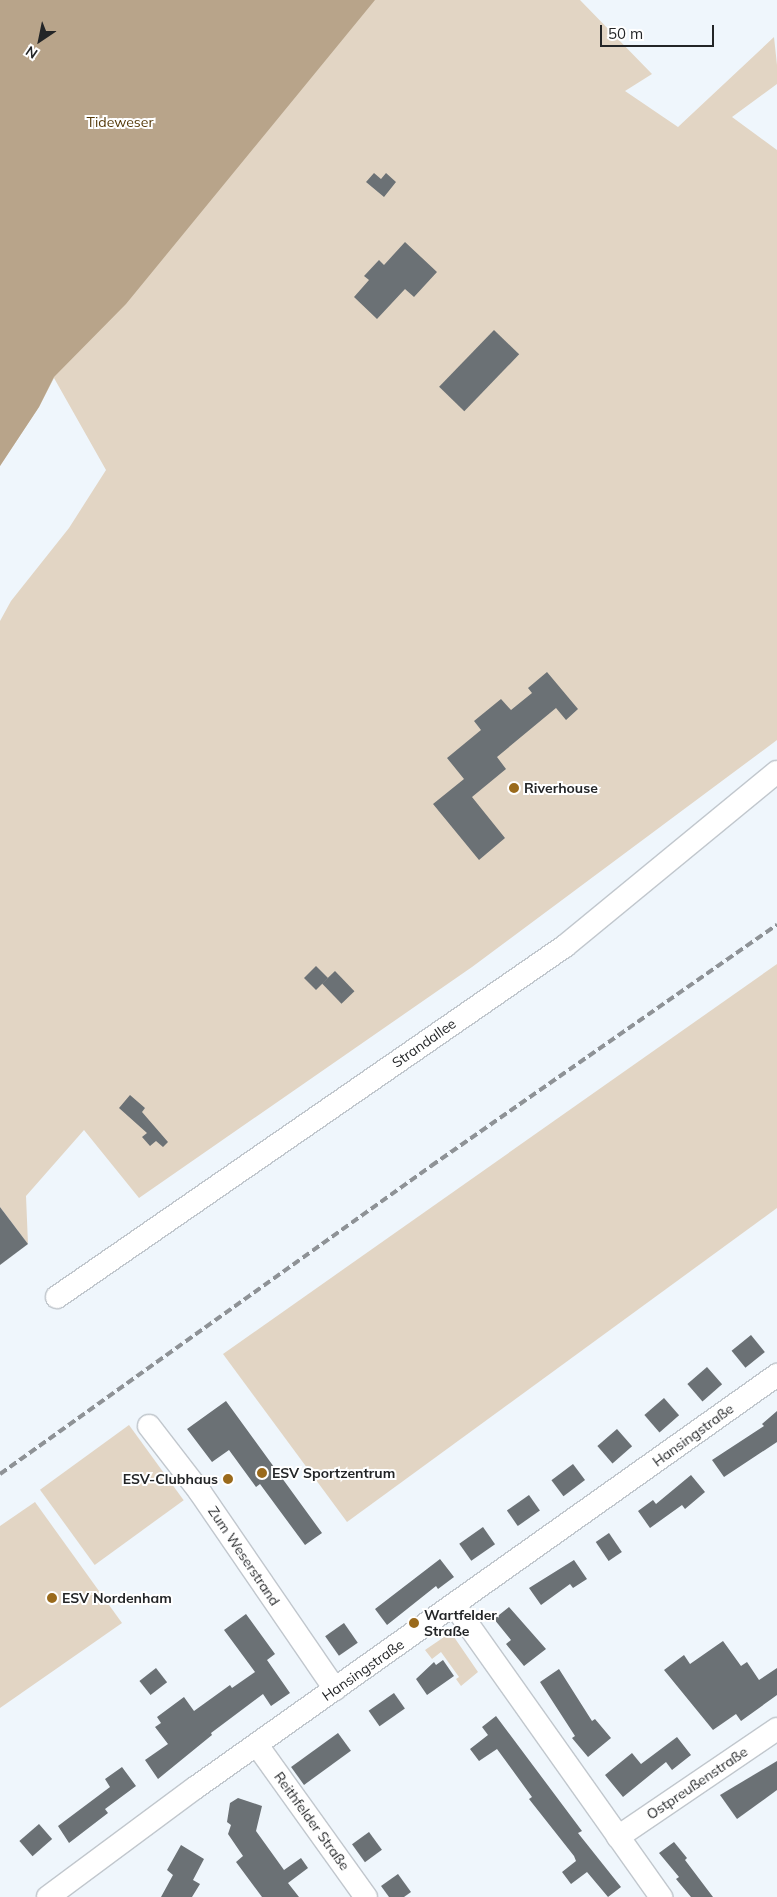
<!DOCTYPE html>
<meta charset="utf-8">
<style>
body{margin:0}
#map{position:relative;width:777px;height:1897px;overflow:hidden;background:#eff6fc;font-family:Mulish,sans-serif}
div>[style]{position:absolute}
.green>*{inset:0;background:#e2d5c4;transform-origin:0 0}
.water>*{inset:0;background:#b8a48a}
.building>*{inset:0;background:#6b7175;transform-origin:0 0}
.roads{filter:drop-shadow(1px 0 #c1c7cd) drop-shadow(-1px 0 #c1c7cd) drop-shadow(0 1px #c1c7cd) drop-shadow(0 -1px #c1c7cd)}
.minor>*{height:22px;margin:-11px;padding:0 11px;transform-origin:11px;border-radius:11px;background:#fff}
.rail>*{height:4px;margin-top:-2px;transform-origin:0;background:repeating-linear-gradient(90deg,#8e9296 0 8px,transparent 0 12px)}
.dots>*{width:14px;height:14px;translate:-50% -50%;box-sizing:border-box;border:2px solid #fff;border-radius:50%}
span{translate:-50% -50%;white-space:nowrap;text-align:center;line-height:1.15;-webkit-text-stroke:4px #fff;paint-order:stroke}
.park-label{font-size:14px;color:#543807}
.poi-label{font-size:14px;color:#232527;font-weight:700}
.left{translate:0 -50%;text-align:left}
.right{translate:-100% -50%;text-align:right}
.street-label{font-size:14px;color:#232527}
.north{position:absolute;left:15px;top:15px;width:50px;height:50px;-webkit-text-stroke:4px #fff;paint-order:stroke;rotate:214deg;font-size:14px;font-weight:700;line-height:20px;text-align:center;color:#232527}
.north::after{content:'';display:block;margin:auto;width:18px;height:22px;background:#232527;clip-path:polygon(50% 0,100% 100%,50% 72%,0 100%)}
.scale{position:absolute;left:600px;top:25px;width:114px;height:22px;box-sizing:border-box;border:2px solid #232527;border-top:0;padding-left:6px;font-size:15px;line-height:18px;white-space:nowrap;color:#232527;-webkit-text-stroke:4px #fff;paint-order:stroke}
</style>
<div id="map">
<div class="green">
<i style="clip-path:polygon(0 0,580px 0,652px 74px,625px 91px,678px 127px,774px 37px,777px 65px,777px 84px,732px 117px,777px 150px,777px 740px,472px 967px,139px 1198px,84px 1130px,26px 1196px,28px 1244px,0 1207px,0 621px,11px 601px,69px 528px,106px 470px,54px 378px,39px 407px,0 466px)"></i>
<i style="clip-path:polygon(777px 964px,777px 1208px,347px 1522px,223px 1354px)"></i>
<i style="left:129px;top:1425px;width:93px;height:110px;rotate:54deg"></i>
<i style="clip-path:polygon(35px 1502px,122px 1623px,0 1708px,0 1526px)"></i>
<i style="clip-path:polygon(447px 1635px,454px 1637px,478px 1672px,461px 1686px,456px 1679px,459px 1677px,441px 1652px,432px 1659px,425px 1650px)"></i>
</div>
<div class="water">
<i style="clip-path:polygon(0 0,375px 0,126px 304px,54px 377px,39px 407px,0 466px)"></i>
</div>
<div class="building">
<i style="clip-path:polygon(374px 173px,381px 179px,386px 173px,396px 182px,384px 197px,366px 182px)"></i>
<i style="clip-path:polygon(405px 242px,437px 272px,414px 297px,405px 289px,377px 319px,354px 297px,369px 280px,364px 276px,379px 260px,384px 265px)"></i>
<i style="left:494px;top:330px;width:35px;height:79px;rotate:44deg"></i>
<i style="clip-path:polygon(547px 672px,578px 709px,566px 720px,556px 708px,497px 757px,506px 769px,472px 797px,505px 838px,479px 860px,433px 804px,464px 779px,447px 758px,481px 730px,474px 721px,501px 699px,511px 710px,532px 693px,528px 688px)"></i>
<i style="left:316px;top:966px;width:17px;height:17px;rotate:45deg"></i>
<i style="left:335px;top:971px;width:28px;height:18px;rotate:46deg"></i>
<i style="clip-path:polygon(130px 1095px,145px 1108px,142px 1112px,168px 1142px,163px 1147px,156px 1141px,150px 1146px,142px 1137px,147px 1133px,119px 1108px)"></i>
<i style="clip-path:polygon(0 1207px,28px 1244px,0 1265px)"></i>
<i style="left:751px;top:1335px;width:22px;height:25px;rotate:51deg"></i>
<i style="left:707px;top:1367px;width:23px;height:26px;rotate:49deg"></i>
<i style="left:664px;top:1398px;width:23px;height:26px;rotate:49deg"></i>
<i style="clip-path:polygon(226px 1401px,322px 1533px,305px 1545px,260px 1484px,256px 1487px,229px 1450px,212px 1462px,187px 1429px)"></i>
<i style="clip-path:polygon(777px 1411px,777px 1442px,724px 1477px,712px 1460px,764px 1426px,762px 1424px)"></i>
<i style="left:617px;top:1429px;width:23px;height:26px;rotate:49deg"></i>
<i style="left:573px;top:1464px;width:20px;height:27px;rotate:53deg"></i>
<i style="clip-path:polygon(691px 1475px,705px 1492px,685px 1509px,682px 1505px,650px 1528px,638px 1511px,653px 1500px,656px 1504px)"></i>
<i style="left:529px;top:1495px;width:19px;height:27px;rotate:55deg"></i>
<i style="left:483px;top:1527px;width:21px;height:29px;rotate:55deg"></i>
<i style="left:609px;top:1533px;width:23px;height:16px;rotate:56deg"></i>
<i style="clip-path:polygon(440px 1559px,454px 1577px,438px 1589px,436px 1586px,387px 1625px,375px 1609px)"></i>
<i style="clip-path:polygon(574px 1560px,587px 1579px,573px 1588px,570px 1584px,541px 1605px,529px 1588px)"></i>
<i style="clip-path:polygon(509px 1607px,546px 1649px,524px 1666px,506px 1644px,511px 1640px,494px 1619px)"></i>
<i style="clip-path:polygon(246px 1614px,275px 1654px,267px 1660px,290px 1693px,271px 1706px,263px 1694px,211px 1733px,212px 1735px,158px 1779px,145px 1760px,168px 1744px,155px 1727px,161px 1723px,157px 1717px,184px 1697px,194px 1711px,230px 1685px,232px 1688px,255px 1672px,224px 1630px)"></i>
<i style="left:344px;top:1623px;width:24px;height:23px;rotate:55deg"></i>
<i style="clip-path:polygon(723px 1641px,741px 1666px,747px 1662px,759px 1680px,777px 1668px,777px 1695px,741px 1721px,736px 1714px,713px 1730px,664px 1670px,684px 1655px,690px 1664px)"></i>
<i style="clip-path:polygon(443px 1660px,454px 1676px,427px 1695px,416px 1679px,434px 1662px,436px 1665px)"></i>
<i style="left:156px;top:1668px;width:18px;height:21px;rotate:52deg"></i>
<i style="clip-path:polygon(559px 1669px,592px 1721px,595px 1719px,611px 1738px,588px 1757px,572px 1738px,575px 1736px,540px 1682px)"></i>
<i style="left:394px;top:1693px;width:19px;height:31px;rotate:55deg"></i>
<i style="clip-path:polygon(496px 1716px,582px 1831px,578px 1833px,621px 1887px,608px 1897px,587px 1872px,571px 1884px,562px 1872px,576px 1861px,574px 1856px,529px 1799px,532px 1797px,497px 1749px,479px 1761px,470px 1749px,488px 1735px,482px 1727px)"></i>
<i style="left:338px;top:1733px;width:22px;height:58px;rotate:54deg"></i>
<i style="clip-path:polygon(677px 1737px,691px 1755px,672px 1770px,666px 1762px,623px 1797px,605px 1775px,632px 1753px,641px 1764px)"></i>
<i style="clip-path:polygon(777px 1761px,777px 1790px,737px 1819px,720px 1795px)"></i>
<i style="clip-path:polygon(122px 1767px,136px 1786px,105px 1809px,108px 1813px,69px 1843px,58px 1826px,110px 1787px,105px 1779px)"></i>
<i style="clip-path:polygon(238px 1798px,262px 1806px,256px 1831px,284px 1870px,301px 1858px,308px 1868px,288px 1883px,299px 1897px,262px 1897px,236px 1862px,243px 1856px,228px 1834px,231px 1825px,227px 1822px,230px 1803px)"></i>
<i style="left:39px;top:1824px;width:20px;height:26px;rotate:49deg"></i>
<i style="left:369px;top:1832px;width:22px;height:21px;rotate:54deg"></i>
<i style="clip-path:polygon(674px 1842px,687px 1858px,685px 1860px,713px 1897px,691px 1897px,676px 1879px,679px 1877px,659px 1853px)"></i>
<i style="clip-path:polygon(181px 1845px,204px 1859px,193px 1880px,200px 1884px,192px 1897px,161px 1897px,173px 1875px,167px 1870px)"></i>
<i style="clip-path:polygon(398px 1874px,411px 1892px,404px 1897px,389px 1897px,381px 1886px)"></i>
</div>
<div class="roads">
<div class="minor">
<i style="left:57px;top:1297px;width:617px;rotate:-34.64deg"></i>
<i style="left:565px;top:946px;width:274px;rotate:-39.4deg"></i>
<i style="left:149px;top:1426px;width:83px;rotate:52.3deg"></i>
<i style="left:200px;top:1492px;width:239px;rotate:55.6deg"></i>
<i style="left:455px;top:1606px;width:357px;rotate:54.7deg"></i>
<i style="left:257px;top:1745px;width:187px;rotate:54.4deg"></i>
<i style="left:618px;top:1837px;width:192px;rotate:-34.2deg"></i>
<i style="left:48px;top:1897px;width:183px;rotate:-36.6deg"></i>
<i style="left:195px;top:1788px;width:714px;rotate:-35.36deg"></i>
</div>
</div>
<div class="rail">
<i style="left:0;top:1474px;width:530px;rotate:-35.55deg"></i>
<i style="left:431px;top:1166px;width:422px;rotate:-34.9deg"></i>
</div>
<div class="dots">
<i style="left:514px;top:788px;background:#9a6a1c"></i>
<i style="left:262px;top:1473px;background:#9a6a1c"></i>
<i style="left:228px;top:1479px;background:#9a6a1c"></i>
<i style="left:52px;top:1598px;background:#9a6a1c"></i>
<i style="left:414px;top:1623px;background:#9a6a1c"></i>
</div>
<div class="park-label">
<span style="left:120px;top:122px">Tideweser</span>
</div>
<div class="poi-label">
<span class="left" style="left:524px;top:788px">Riverhouse</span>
<span class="left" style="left:272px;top:1473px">ESV Sportzentrum</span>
<span class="right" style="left:218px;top:1479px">ESV-Clubhaus</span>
<span class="left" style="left:62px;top:1598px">ESV Nordenham</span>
<span class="left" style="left:424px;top:1623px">Wartfelder<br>Straße</span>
</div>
<div class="street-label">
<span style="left:424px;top:1043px;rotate:-35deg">Strandallee</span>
<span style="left:693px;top:1435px;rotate:-36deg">Hansingstraße</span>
<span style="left:244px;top:1556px;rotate:56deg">Zum Weserstrand</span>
<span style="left:363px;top:1670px;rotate:-35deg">Hansingstraße</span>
<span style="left:697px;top:1783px;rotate:-34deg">Ostpreußenstraße</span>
<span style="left:312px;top:1821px;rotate:54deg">Reithfelder Straße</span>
</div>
<div class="north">N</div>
<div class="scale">50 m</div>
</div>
